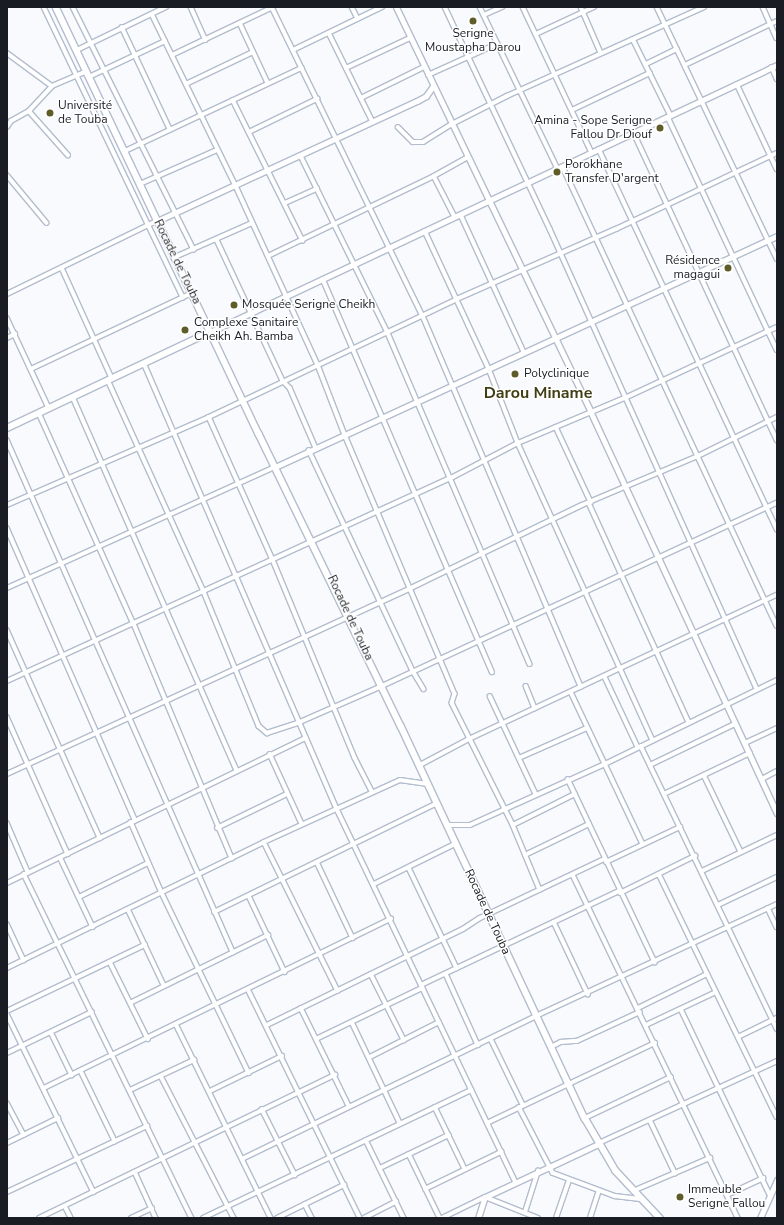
<!DOCTYPE html>
<meta charset="utf-8">
<style>
body{margin:0}
#map{position:relative;width:784px;height:1225px;overflow:hidden;background:#f8fafe;font-family:"Nunito Sans",sans-serif}
div>[style]{position:absolute}
.roads{filter:drop-shadow(1px 0 #b2bdcd) drop-shadow(-1px 0 #b2bdcd) drop-shadow(0 1px #b2bdcd) drop-shadow(0 -1px #b2bdcd)}
.street>*{height:3.5px;margin:-1.75px;padding:0 1.75px;transform-origin:1.75px;border-radius:1.75px;background:#fff}
.secondary>*{height:5px;margin:-2.5px;padding:0 2.5px;transform-origin:2.5px;border-radius:2.5px;background:#fff}
.primary>*{height:5.5px;margin:-2.75px;padding:0 2.75px;transform-origin:2.75px;border-radius:2.75px;background:#fff}
.dots>*{width:11px;height:11px;translate:-50% -50%;box-sizing:border-box;border:2px solid #fff;border-radius:50%}
span{translate:-50% -50%;white-space:nowrap;text-align:center;line-height:1.15;-webkit-text-stroke:3px #fff;paint-order:stroke}
.poi-label{font-size:12px;color:#191d23}
.left{translate:0 -50%;text-align:left}
.right{translate:-100% -50%;text-align:right}
.street-label{font-size:12px;color:#191d23}
.district-label{font-size:16px;color:#403e14;font-weight:700}
.frame{position:absolute;inset:0;border:8px solid #191d23;pointer-events:none}
</style>
<div id="map">
<div class="roads">
<div class="street">
<i style="left:44px;top:7px;width:322px;rotate:64.4deg"></i>
<i style="left:73px;top:7px;width:271px;rotate:63.5deg"></i>
<i style="left:191px;top:7px;width:36px;rotate:66deg"></i>
<i style="left:272px;top:7px;width:344px;rotate:64deg"></i>
<i style="left:423px;top:316px;width:403px;rotate:66.9deg"></i>
<i style="left:352px;top:7px;width:13px;rotate:63deg"></i>
<i style="left:445px;top:7px;width:246px;rotate:64.7deg"></i>
<i style="left:550px;top:229px;width:504px;rotate:65.77deg"></i>
<i style="left:480px;top:7px;width:180px;rotate:64.3deg"></i>
<i style="left:523px;top:7px;width:161px;rotate:64.7deg"></i>
<i style="left:581px;top:7px;width:50px;rotate:66.5deg"></i>
<i style="left:657px;top:7px;width:279px;rotate:64.5deg"></i>
<i style="left:763px;top:7px;width:34px;rotate:66deg"></i>
<i style="left:152px;top:14px;width:191px;rotate:64deg"></i>
<i style="left:236px;top:186px;width:197px;rotate:65.4deg"></i>
<i style="left:318px;top:365px;width:75px;rotate:68.9deg"></i>
<i style="left:345px;top:435px;width:281px;rotate:67deg"></i>
<i style="left:455px;top:694px;width:9px;rotate:108deg"></i>
<i style="left:452px;top:703px;width:136px;rotate:63.4deg"></i>
<i style="left:513px;top:825px;width:70px;rotate:67.4deg"></i>
<i style="left:484px;top:15px;width:20px;rotate:-24deg"></i>
<i style="left:240px;top:23px;width:66px;rotate:65deg"></i>
<i style="left:122px;top:27px;width:113px;rotate:64.8deg"></i>
<i style="left:329px;top:33px;width:97px;rotate:63.7deg"></i>
<i style="left:536px;top:34px;width:64px;rotate:-25deg"></i>
<i style="left:633px;top:39px;width:86px;rotate:63.7deg"></i>
<i style="left:77px;top:50px;width:99px;rotate:-25.8deg"></i>
<i style="left:293px;top:50px;width:99px;rotate:-25.8deg"></i>
<i style="left:7px;top:53px;width:56px;rotate:36.3deg"></i>
<i style="left:172px;top:55px;width:112px;rotate:-25.4deg"></i>
<i style="left:646px;top:64px;width:34px;rotate:-26deg"></i>
<i style="left:685px;top:65px;width:102px;rotate:-25.6deg"></i>
<i style="left:772px;top:67px;width:13px;rotate:67deg"></i>
<i style="left:346px;top:68px;width:71px;rotate:-25.1deg"></i>
<i style="left:428px;top:75px;width:76px;rotate:-24.2deg"></i>
<i style="left:89px;top:77px;width:84px;rotate:-25.3deg"></i>
<i style="left:186px;top:84px;width:74px;rotate:-25.5deg"></i>
<i style="left:737px;top:84px;width:94px;rotate:64.8deg"></i>
<i style="left:361px;top:98px;width:70px;rotate:-26.2deg"></i>
<i style="left:233px;top:100px;width:157px;rotate:63.6deg"></i>
<i style="left:572px;top:110px;width:86px;rotate:-25.4deg"></i>
<i style="left:29px;top:111px;width:59px;rotate:48.4deg"></i>
<i style="left:668px;top:117px;width:257px;rotate:64.9deg"></i>
<i style="left:7px;top:127px;width:7px;rotate:-56deg"></i>
<i style="left:11px;top:121px;width:21px;rotate:-29deg"></i>
<i style="left:29px;top:111px;width:34px;rotate:-47deg"></i>
<i style="left:52px;top:86px;width:38px;rotate:-23deg"></i>
<i style="left:398px;top:127px;width:21px;rotate:45deg"></i>
<i style="left:413px;top:142px;width:10px"></i>
<i style="left:423px;top:142px;width:34px;rotate:-32deg"></i>
<i style="left:452px;top:124px;width:62px;rotate:-27deg"></i>
<i style="left:507px;top:96px;width:216px;rotate:-24.3deg"></i>
<i style="left:249px;top:132px;width:76px;rotate:-25.9deg"></i>
<i style="left:634px;top:133px;width:339px;rotate:65deg"></i>
<i style="left:599px;top:149px;width:420px;rotate:64.9deg"></i>
<i style="left:125px;top:151px;width:195px;rotate:-25.2deg"></i>
<i style="left:301px;top:156px;width:197px;rotate:63.8deg"></i>
<i style="left:388px;top:333px;width:360px;rotate:66.8deg"></i>
<i style="left:563px;top:167px;width:506px;rotate:65deg"></i>
<i style="left:7px;top:175px;width:62px;rotate:50.2deg"></i>
<i style="left:434px;top:176px;width:46px;rotate:62.9deg"></i>
<i style="left:140px;top:184px;width:84px;rotate:-23.8deg"></i>
<i style="left:285px;top:203px;width:35px;rotate:-24deg"></i>
<i style="left:461px;top:215px;width:151px;rotate:65.3deg"></i>
<i style="left:425px;top:231px;width:152px;rotate:65.1deg"></i>
<i style="left:489px;top:369px;width:79px;rotate:68.6deg"></i>
<i style="left:518px;top:443px;width:326px;rotate:65.6deg"></i>
<i style="left:217px;top:240px;width:156px;rotate:64.9deg"></i>
<i style="left:283px;top:381px;width:10px;rotate:45deg"></i>
<i style="left:290px;top:388px;width:65px;rotate:66.6deg"></i>
<i style="left:268px;top:256px;width:184px;rotate:-25.7deg"></i>
<i style="left:434px;top:176px;width:39px;rotate:-29deg"></i>
<i style="left:175px;top:257px;width:84px;rotate:-23.8deg"></i>
<i style="left:62px;top:268px;width:121px;rotate:65.6deg"></i>
<i style="left:323px;top:279px;width:428px;rotate:66.7deg"></i>
<i style="left:7px;top:294px;width:167px;rotate:-26deg"></i>
<i style="left:7px;top:318px;width:99px;rotate:65deg"></i>
<i style="left:7px;top:338px;width:9px;rotate:-27deg"></i>
<i style="left:144px;top:363px;width:486px;rotate:66.6deg"></i>
<i style="left:337px;top:809px;width:412px;rotate:64.4deg"></i>
<i style="left:31px;top:369px;width:178px;rotate:-25.3deg"></i>
<i style="left:108px;top:380px;width:233px;rotate:65.6deg"></i>
<i style="left:204px;top:592px;width:145px;rotate:67.7deg"></i>
<i style="left:259px;top:726px;width:11px;rotate:41deg"></i>
<i style="left:267px;top:733px;width:35px;rotate:-18deg"></i>
<i style="left:300px;top:722px;width:90px;rotate:-23.7deg"></i>
<i style="left:382px;top:686px;width:435px;rotate:-24.9deg"></i>
<i style="left:73px;top:397px;width:408px;rotate:66.3deg"></i>
<i style="left:39px;top:413px;width:231px;rotate:65.8deg"></i>
<i style="left:134px;top:624px;width:254px;rotate:67.3deg"></i>
<i style="left:209px;top:417px;width:157px;rotate:65.9deg"></i>
<i style="left:273px;top:560px;width:214px;rotate:67.5deg"></i>
<i style="left:355px;top:758px;width:38px;rotate:63deg"></i>
<i style="left:556px;top:427px;width:83px;rotate:65deg"></i>
<i style="left:7px;top:440px;width:560px;rotate:66.18deg"></i>
<i style="left:309px;top:450px;width:244px;rotate:64.8deg"></i>
<i style="left:413px;top:671px;width:21px;rotate:59deg"></i>
<i style="left:589px;top:503px;width:241px;rotate:65.5deg"></i>
<i style="left:7px;top:505px;width:220px;rotate:-23.5deg"></i>
<i style="left:209px;top:417px;width:275px;rotate:-25.4deg"></i>
<i style="left:457px;top:299px;width:174px;rotate:-23.8deg"></i>
<i style="left:616px;top:229px;width:178px;rotate:-25.3deg"></i>
<i style="left:7px;top:528px;width:319px;rotate:66.3deg"></i>
<i style="left:7px;top:588px;width:294px;rotate:-24.3deg"></i>
<i style="left:7px;top:630px;width:228px;rotate:65.9deg"></i>
<i style="left:605px;top:677px;width:77px;rotate:64.8deg"></i>
<i style="left:7px;top:681px;width:488px;rotate:-24.6deg"></i>
<i style="left:451px;top:478px;width:76px;rotate:-27.6deg"></i>
<i style="left:518px;top:443px;width:118px;rotate:-22.9deg"></i>
<i style="left:627px;top:397px;width:166px;rotate:-25deg"></i>
<i style="left:526px;top:686px;width:24px;rotate:68deg"></i>
<i style="left:571px;top:692px;width:168px;rotate:64.7deg"></i>
<i style="left:490px;top:696px;width:108px;rotate:64.9deg"></i>
<i style="left:7px;top:717px;width:150px;rotate:66deg"></i>
<i style="left:745px;top:743px;width:35px;rotate:-25deg"></i>
<i style="left:641px;top:746px;width:314px;rotate:64.3deg"></i>
<i style="left:270px;top:754px;width:77px;rotate:65.4deg"></i>
<i style="left:519px;top:758px;width:74px;rotate:-23.8deg"></i>
<i style="left:420px;top:765px;width:55px;rotate:-28deg"></i>
<i style="left:469px;top:739px;width:340px;rotate:-25.1deg"></i>
<i style="left:650px;top:765px;width:94px;rotate:-25.8deg"></i>
<i style="left:7px;top:774px;width:443px;rotate:-24.7deg"></i>
<i style="left:409px;top:589px;width:192px;rotate:-25.9deg"></i>
<i style="left:582px;top:505px;width:126px;rotate:-22.9deg"></i>
<i style="left:698px;top:456px;width:88px;rotate:-26.3deg"></i>
<i style="left:704px;top:775px;width:85px;rotate:64.3deg"></i>
<i style="left:568px;top:779px;width:203px;rotate:64.6deg"></i>
<i style="left:762px;top:779px;width:17px;rotate:-28deg"></i>
<i style="left:664px;top:794px;width:95px;rotate:-25.5deg"></i>
<i style="left:131px;top:822px;width:77px;rotate:66.4deg"></i>
<i style="left:162px;top:893px;width:200px;rotate:64.2deg"></i>
<i style="left:7px;top:823px;width:53px;rotate:66.8deg"></i>
<i style="left:446px;top:825px;width:24px"></i>
<i style="left:470px;top:825px;width:148px;rotate:-24.3deg"></i>
<i style="left:605px;top:764px;width:191px;rotate:-26deg"></i>
<i style="left:513px;top:825px;width:69px;rotate:-26.6deg"></i>
<i style="left:217px;top:828px;width:78px;rotate:-25.9deg"></i>
<i style="left:264px;top:842px;width:166px;rotate:63.6deg"></i>
<i style="left:525px;top:855px;width:71px;rotate:-25.8deg"></i>
<i style="left:61px;top:859px;width:75px;rotate:64.8deg"></i>
<i style="left:317px;top:862px;width:84px;rotate:64.7deg"></i>
<i style="left:606px;top:862px;width:82px;rotate:-25.3deg"></i>
<i style="left:409px;top:868px;width:111px;rotate:64.4deg"></i>
<i style="left:702px;top:871px;width:83px;rotate:-25.6deg"></i>
<i style="left:24px;top:874px;width:383px;rotate:64deg"></i>
<i style="left:659px;top:874px;width:270px;rotate:64.1deg"></i>
<i style="left:573px;top:875px;width:381px;rotate:64.3deg"></i>
<i style="left:7px;top:883px;width:332px;rotate:-25.9deg"></i>
<i style="left:374px;top:884px;width:90px;rotate:-26.3deg"></i>
<i style="left:620px;top:893px;width:84px;rotate:-26.3deg"></i>
<i style="left:249px;top:896px;width:84px;rotate:64.7deg"></i>
<i style="left:79px;top:897px;width:77px;rotate:-26.2deg"></i>
<i style="left:718px;top:905px;width:65px;rotate:-25.4deg"></i>
<i style="left:768px;top:908px;width:21px;rotate:65deg"></i>
<i style="left:128px;top:909px;width:84px;rotate:64.7deg"></i>
<i style="left:214px;top:912px;width:248px;rotate:-26deg"></i>
<i style="left:554px;top:922px;width:80px;rotate:64.7deg"></i>
<i style="left:7px;top:924px;width:40px;rotate:65deg"></i>
<i style="left:110px;top:962px;width:86px;rotate:63.7deg"></i>
<i style="left:7px;top:968px;width:286px;rotate:-26.1deg"></i>
<i style="left:264px;top:842px;width:149px;rotate:-24.5deg"></i>
<i style="left:400px;top:780px;width:28px;rotate:8deg"></i>
<i style="left:371px;top:974px;width:74px;rotate:63.4deg"></i>
<i style="left:446px;top:974px;width:78px;rotate:65.7deg"></i>
<i style="left:421px;top:985px;width:219px;rotate:-25.4deg"></i>
<i style="left:248px;top:989px;width:255px;rotate:63.9deg"></i>
<i style="left:130px;top:1003px;width:154px;rotate:-26.2deg"></i>
<i style="left:301px;top:1008px;width:109px;rotate:63.9deg"></i>
<i style="left:638px;top:1008px;width:77px;rotate:-26.2deg"></i>
<i style="left:681px;top:1009px;width:206px;rotate:64.4deg"></i>
<i style="left:7px;top:1011px;width:153px;rotate:-25.6deg"></i>
<i style="left:7px;top:1014px;width:198px;rotate:64deg"></i>
<i style="left:352px;top:1022px;width:112px;rotate:64.6deg"></i>
<i style="left:176px;top:1024px;width:216px;rotate:63.9deg"></i>
<i style="left:267px;top:1025px;width:218px;rotate:-26.1deg"></i>
<i style="left:463px;top:929px;width:20px;rotate:-33deg"></i>
<i style="left:480px;top:918px;width:137px;rotate:-25.4deg"></i>
<i style="left:646px;top:1025px;width:77px;rotate:-25.2deg"></i>
<i style="left:51px;top:1032px;width:48px;rotate:64deg"></i>
<i style="left:738px;top:1037px;width:43px;rotate:-26deg"></i>
<i style="left:316px;top:1039px;width:118px;rotate:-25.7deg"></i>
<i style="left:491px;top:1039px;width:73px;rotate:64.1deg"></i>
<i style="left:551px;top:1047px;width:11px;rotate:-27deg"></i>
<i style="left:561px;top:1042px;width:16px;rotate:-4deg"></i>
<i style="left:577px;top:1041px;width:69px;rotate:-24.7deg"></i>
<i style="left:7px;top:1053px;width:94px;rotate:-25.8deg"></i>
<i style="left:370px;top:1057px;width:77px;rotate:-26.9deg"></i>
<i style="left:81px;top:1071px;width:78px;rotate:64.1deg"></i>
<i style="left:161px;top:1076px;width:160px;rotate:62.8deg"></i>
<i style="left:44px;top:1088px;width:386px;rotate:-26deg"></i>
<i style="left:130px;top:1090px;width:71px;rotate:-25.1deg"></i>
<i style="left:210px;top:1091px;width:80px;rotate:-25.9deg"></i>
<i style="left:7px;top:1103px;width:36px;rotate:62deg"></i>
<i style="left:435px;top:1107px;width:69px;rotate:64.2deg"></i>
<i style="left:519px;top:1107px;width:74px;rotate:62.7deg"></i>
<i style="left:553px;top:1173px;width:66px;rotate:20.4deg"></i>
<i style="left:615px;top:1196px;width:25px;rotate:7deg"></i>
<i style="left:262px;top:1109px;width:74px;rotate:63.4deg"></i>
<i style="left:585px;top:1118px;width:95px;rotate:-25.5deg"></i>
<i style="left:650px;top:1120px;width:59px;rotate:64.7deg"></i>
<i style="left:487px;top:1123px;width:186px;rotate:-25.5deg"></i>
<i style="left:366px;top:1140px;width:87px;rotate:64deg"></i>
<i style="left:7px;top:1143px;width:57px;rotate:-26.1deg"></i>
<i style="left:599px;top:1143px;width:196px;rotate:-24.7deg"></i>
<i style="left:409px;top:1154px;width:71px;rotate:64.2deg"></i>
<i style="left:242px;top:1159px;width:327px;rotate:-25.9deg"></i>
<i style="left:536px;top:1016px;width:266px;rotate:-24.9deg"></i>
<i style="left:380px;top:1168px;width:76px;rotate:-25.6deg"></i>
<i style="left:135px;top:1172px;width:51px;rotate:65.5deg"></i>
<i style="left:425px;top:1189px;width:85px;rotate:-26deg"></i>
<i style="left:633px;top:1191px;width:84px;rotate:-23.2deg"></i>
<i style="left:7px;top:1192px;width:155px;rotate:-25.2deg"></i>
<i style="left:727px;top:1195px;width:40px;rotate:-25deg"></i>
<i style="left:305px;top:1204px;width:16px;rotate:63deg"></i>
<i style="left:65px;top:1206px;width:13px;rotate:63deg"></i>
<i style="left:525px;top:1212px;width:43px;rotate:-72.4deg"></i>
<i style="left:39px;top:1218px;width:329px;rotate:-25.8deg"></i>
<i style="left:131px;top:1218px;width:23px;rotate:-25deg"></i>
<i style="left:203px;top:1218px;width:297px;rotate:-25.5deg"></i>
<i style="left:277px;top:1218px;width:75px;rotate:-26.2deg"></i>
<i style="left:364px;top:1218px;width:36px;rotate:-27deg"></i>
<i style="left:442px;top:1218px;width:48px;rotate:-26deg"></i>
<i style="left:485px;top:1197px;width:57px;rotate:21.6deg"></i>
<i style="left:556px;top:1218px;width:39px;rotate:-71deg"></i>
<i style="left:590px;top:1218px;width:28px;rotate:-72deg"></i>
</div>
<div class="secondary">
<i style="left:396px;top:7px;width:450px;rotate:64.3deg"></i>
<i style="left:591px;top:413px;width:441px;rotate:65.1deg"></i>
<i style="left:157px;top:221px;width:286px;rotate:-24.8deg"></i>
<i style="left:417px;top:101px;width:10px;rotate:-29deg"></i>
<i style="left:426px;top:96px;width:12px;rotate:-55deg"></i>
<i style="left:210px;top:332px;width:627px;rotate:-25.22deg"></i>
<i style="left:275px;top:467px;width:553px;rotate:-24.71deg"></i>
<i style="left:478px;top:1218px;width:22px;rotate:-72deg"></i>
<i style="left:485px;top:1197px;width:125px;rotate:-25.1deg"></i>
<i style="left:760px;top:1218px;width:42px;rotate:-65.9deg"></i>
</div>
<div class="primary">
<i style="left:56px;top:7px;width:473px;rotate:64.6deg"></i>
<i style="left:259px;top:434px;width:325px;rotate:64.1deg"></i>
<i style="left:401px;top:726px;width:433px;rotate:64.9deg"></i>
<i style="left:585px;top:1118px;width:61px;rotate:59.7deg"></i>
<i style="left:616px;top:1171px;width:64px;rotate:46.9deg"></i>
<i style="left:7px;top:428px;width:225px;rotate:-25.3deg"></i>
</div>
</div>
<div class="dots">
<i style="left:473px;top:21px;background:#5e5c28"></i>
<i style="left:50px;top:113px;background:#5e5c28"></i>
<i style="left:660px;top:128px;background:#5e5c28"></i>
<i style="left:557px;top:172px;background:#5e5c28"></i>
<i style="left:728px;top:268px;background:#5e5c28"></i>
<i style="left:234px;top:305px;background:#5e5c28"></i>
<i style="left:185px;top:330px;background:#5e5c28"></i>
<i style="left:515px;top:374px;background:#5e5c28"></i>
<i style="left:680px;top:1197px;background:#5e5c28"></i>
</div>
<div class="poi-label">
<span style="left:473px;top:41px">Serigne<br>Moustapha Darou</span>
<span class="left" style="left:58px;top:113px">Université<br>de Touba</span>
<span class="right" style="left:652px;top:128px">Amina - Sope Serigne<br>Fallou Dr Diouf</span>
<span class="left" style="left:565px;top:172px">Porokhane<br>Transfer D'argent</span>
<span class="right" style="left:720px;top:268px">Résidence<br>magagui</span>
<span class="left" style="left:242px;top:305px">Mosquée Serigne Cheikh</span>
<span class="left" style="left:194px;top:330px">Complexe Sanitaire<br>Cheikh Ah. Bamba</span>
<span class="left" style="left:524px;top:374px">Polyclinique</span>
<span class="left" style="left:688px;top:1197px">Immeuble<br>Serigne Fallou</span>
</div>
<div class="street-label">
<span style="left:177px;top:262px;rotate:64deg">Rocade de Touba</span>
<span style="left:350px;top:618px;rotate:65deg">Rocade de Touba</span>
<span style="left:487px;top:912px;rotate:65deg">Rocade de Touba</span>
</div>
<div class="district-label">
<span style="left:538px;top:393px">Darou Miname</span>
</div>
<div class="frame"></div>
</div>
